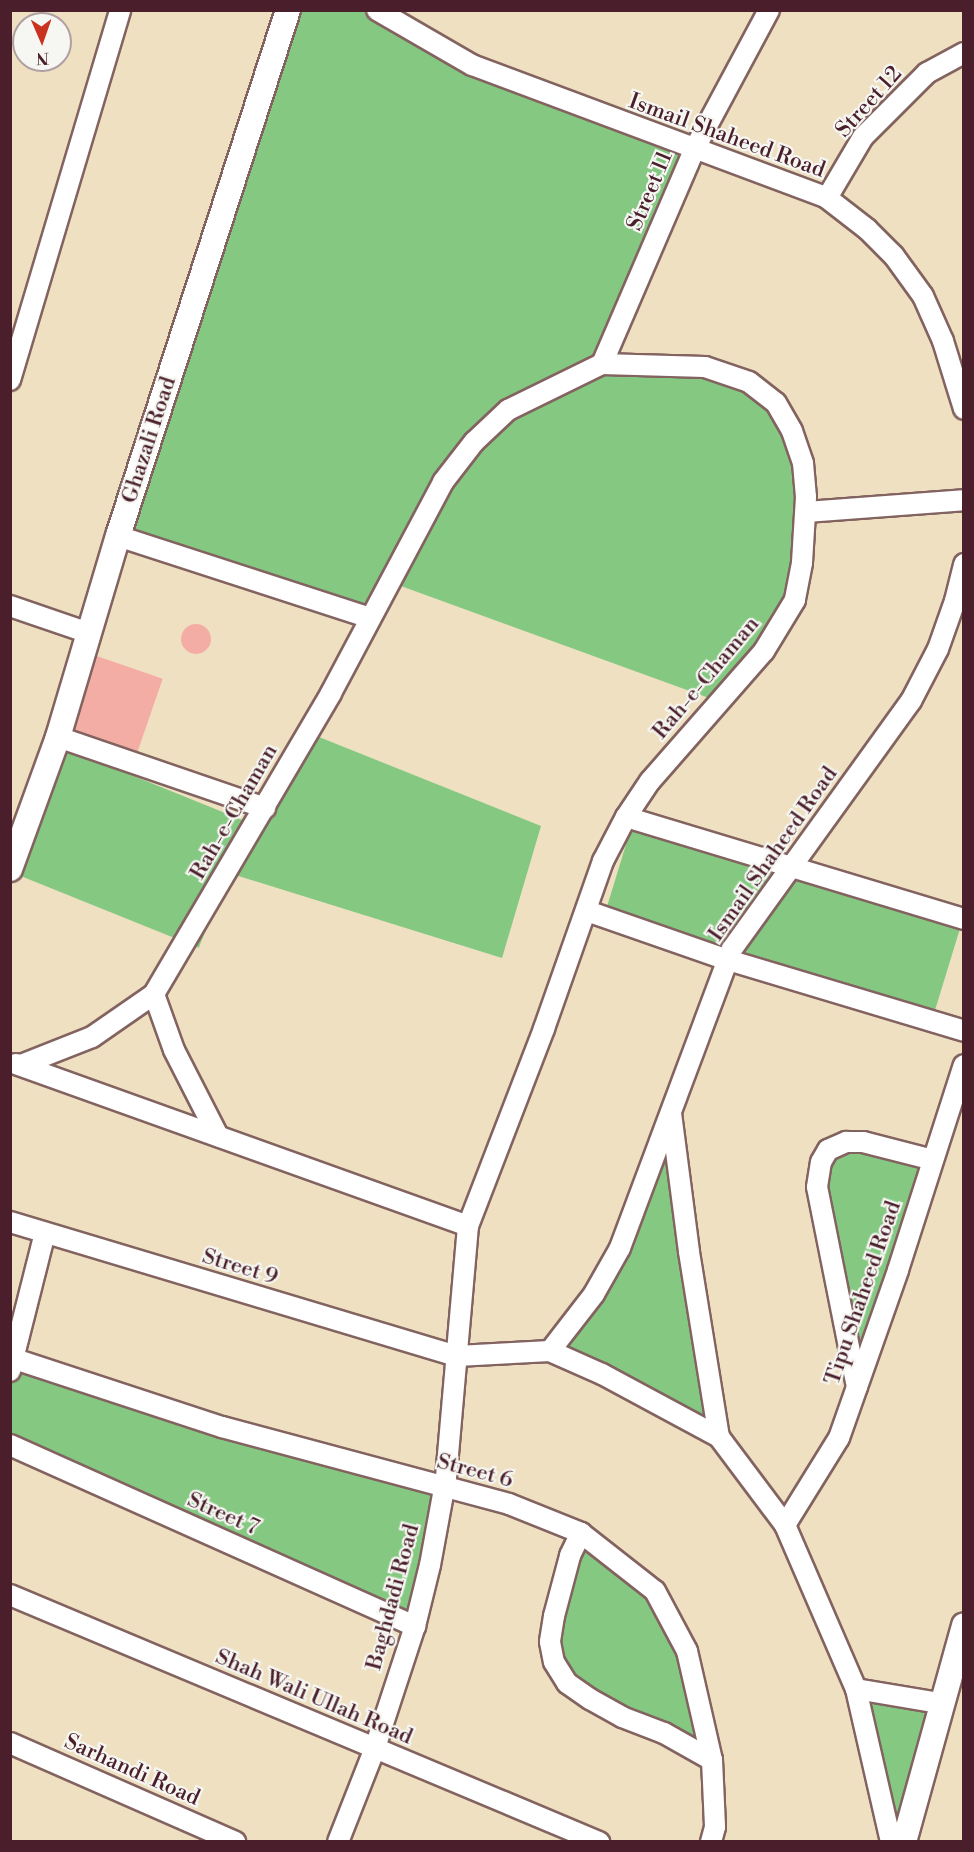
<!DOCTYPE html>
<style>
body{margin:0}
#map{position:relative;width:974px;height:1852px;overflow:hidden;background:#eee0c1;font-family:"Libre Bodoni",serif}
div>[style]{position:absolute}
.green>*{inset:0;background:#85c882;transform-origin:0 0}
.building>*{inset:0;background:#f4ada5;transform-origin:0 0}
.round{border-radius:50%}
.roads{filter:drop-shadow(2px 0 #836360) drop-shadow(-2px 0 #836360) drop-shadow(0 2px #836360) drop-shadow(0 -2px #836360)}
.minor>*{height:20px;margin:-10px;padding:0 10px;transform-origin:10px;border-radius:10px;background:#fff}
.major>*{height:24px;margin:-12px;padding:0 12px;transform-origin:12px;border-radius:12px;background:#fff}
span{translate:-50% -50%;white-space:nowrap;text-align:center;line-height:1.15;-webkit-text-stroke:4.5px #f6f6f2;paint-order:stroke}
.street-label{font-size:22px;color:#4a1f2b}
.frame{position:absolute;inset:0;border:12px solid #4a1f2b;pointer-events:none}
.north{position:absolute;left:12px;top:12px;width:60px;height:60px;box-sizing:border-box;background:#f6f6f2;border:2px solid #b1a0a2;border-radius:50%;rotate:178deg;font-size:16px;font-weight:700;line-height:24px;text-align:center;color:#4a1f2b}
.north::after{content:'';display:block;margin:auto;width:21px;height:27px;background:#c8321e;clip-path:polygon(50% 0,100% 100%,50% 72%,0 100%)}
</style>
<div id="map">
<div class="green">
<i style="clip-path:polygon(289px 11px,372px 11px,688px 151px,592px 370px,663px 365px,742px 383px,770px 405px,799px 465px,796px 594px,720px 702px,390px 582px,367px 625px,115px 541px)"></i>
<i style="clip-path:polygon(319px 737px,541px 826px,502px 958px,232px 874px)"></i>
<i style="left:62px;top:747px;width:202px;height:135px;rotate:22deg"></i>
<i style="left:635px;top:815px;width:344px;height:108px;rotate:17deg"></i>
<i style="clip-path:polygon(671px 1110px,719px 1437px,544px 1352px,594px 1294px)"></i>
<i style="clip-path:polygon(846px 1142px,933px 1160px,857px 1387px,821px 1162px)"></i>
<i style="clip-path:polygon(15px 1359px,446px 1478px,415px 1626px,11px 1445px,10px 1371px)"></i>
<i style="clip-path:polygon(581px 1533px,655px 1591px,687px 1651px,712px 1760px,567px 1683px,554px 1616px)"></i>
<i style="clip-path:polygon(856px 1689px,940px 1703px,891px 1841px)"></i>
</div>
<div class="building">
<i class="round" style="left:181px;top:624px;width:30px;height:30px"></i>
<i style="left:88px;top:653px;width:79px;height:77px;rotate:19deg"></i>
</div>
<div class="roads">
<div class="minor">
<i style="left:377px;top:10px;width:110px;rotate:30.1deg"></i>
<i style="left:472px;top:65px;width:379px;rotate:20.5deg"></i>
<i style="left:827px;top:198px;width:51px;rotate:37.8deg"></i>
<i style="left:867px;top:229px;width:38px;rotate:45deg"></i>
<i style="left:894px;top:256px;width:49px;rotate:54.1deg"></i>
<i style="left:923px;top:296px;width:49px;rotate:66deg"></i>
<i style="left:943px;top:341px;width:71px;rotate:72.8deg"></i>
<i style="left:827px;top:198px;width:71px;rotate:-59.5deg"></i>
<i style="left:863px;top:137px;width:91px;rotate:-45deg"></i>
<i style="left:927px;top:73px;width:42px;rotate:-28.4deg"></i>
<i style="left:602px;top:364px;width:233px;rotate:-66.7deg"></i>
<i style="left:694px;top:150px;width:159px;rotate:-61.8deg"></i>
<i style="left:10px;top:380px;width:386px;rotate:-73.4deg"></i>
<i style="left:806px;top:512px;width:158px;rotate:-4.3deg"></i>
<i style="left:118px;top:536px;width:265px;rotate:18deg"></i>
<i style="left:10px;top:606px;width:83px;rotate:18.9deg"></i>
<i style="left:58px;top:737px;width:219px;rotate:18.9deg"></i>
<i style="left:626px;top:817px;width:353px;rotate:16.8deg"></i>
<i style="left:587px;top:911px;width:149px;rotate:19.2deg"></i>
<i style="left:728px;top:960px;width:246px;rotate:16.7deg"></i>
<i style="left:154px;top:994px;width:59px;rotate:70.3deg"></i>
<i style="left:174px;top:1050px;width:97px;rotate:62.9deg"></i>
<i style="left:16px;top:1064px;width:480px;rotate:19.7deg"></i>
<i style="left:21px;top:1065px;width:76px;rotate:-21.5deg"></i>
<i style="left:92px;top:1037px;width:75px;rotate:-34.7deg"></i>
<i style="left:154px;top:994px;width:349px;rotate:-59.5deg"></i>
<i style="left:331px;top:693px;width:239px;rotate:-62deg"></i>
<i style="left:443px;top:482px;width:51px;rotate:-52.2deg"></i>
<i style="left:474px;top:442px;width:47px;rotate:-43.3deg"></i>
<i style="left:508px;top:410px;width:105px;rotate:-26.1deg"></i>
<i style="left:602px;top:364px;width:103px;rotate:1.7deg"></i>
<i style="left:705px;top:367px;width:46px;rotate:18.8deg"></i>
<i style="left:749px;top:382px;width:34px;rotate:38deg"></i>
<i style="left:776px;top:403px;width:32px;rotate:60deg"></i>
<i style="left:792px;top:431px;width:34px;rotate:71deg"></i>
<i style="left:803px;top:463px;width:34px;rotate:85deg"></i>
<i style="left:806px;top:497px;width:66px;rotate:93.5deg"></i>
<i style="left:802px;top:563px;width:38px;rotate:101deg"></i>
<i style="left:795px;top:600px;width:60px;rotate:121.3deg"></i>
<i style="left:764px;top:651px;width:173px;rotate:131.2deg"></i>
<i style="left:650px;top:781px;width:43px;rotate:123.7deg"></i>
<i style="left:626px;top:817px;width:50px;rotate:117.6deg"></i>
<i style="left:603px;top:861px;width:178px;rotate:109.4deg"></i>
<i style="left:544px;top:1029px;width:211px;rotate:111.1deg"></i>
<i style="left:468px;top:1226px;width:253px;rotate:95deg"></i>
<i style="left:446px;top:1478px;width:88px;rotate:100.4deg"></i>
<i style="left:430px;top:1565px;width:63px;rotate:103.8deg"></i>
<i style="left:415px;top:1626px;width:128px;rotate:108.2deg"></i>
<i style="left:375px;top:1748px;width:101px;rotate:111.5deg"></i>
<i style="left:671px;top:1113px;width:140px;rotate:82.6deg"></i>
<i style="left:689px;top:1252px;width:187px;rotate:80.8deg"></i>
<i style="left:10px;top:1222px;width:467px;rotate:16.7deg"></i>
<i style="left:457px;top:1356px;width:93px;rotate:-3.1deg"></i>
<i style="left:550px;top:1351px;width:72px;rotate:-52.3deg"></i>
<i style="left:594px;top:1294px;width:53px;rotate:-60.5deg"></i>
<i style="left:620px;top:1248px;width:319px;rotate:-69.5deg"></i>
<i style="left:732px;top:949px;width:306px;rotate:-54.2deg"></i>
<i style="left:911px;top:701px;width:59px;rotate:-62.6deg"></i>
<i style="left:938px;top:649px;width:51px;rotate:-70.5deg"></i>
<i style="left:955px;top:601px;width:38px;rotate:-76deg"></i>
<i style="left:550px;top:1351px;width:57px;rotate:23.9deg"></i>
<i style="left:602px;top:1374px;width:133px;rotate:28.3deg"></i>
<i style="left:719px;top:1437px;width:110px;rotate:53.1deg"></i>
<i style="left:785px;top:1525px;width:179px;rotate:66.6deg"></i>
<i style="left:856px;top:1689px;width:157px;rotate:77.1deg"></i>
<i style="left:15px;top:1359px;width:218px;rotate:18.2deg"></i>
<i style="left:222px;top:1427px;width:297px;rotate:15deg"></i>
<i style="left:509px;top:1504px;width:78px;rotate:21.9deg"></i>
<i style="left:581px;top:1533px;width:94px;rotate:38.1deg"></i>
<i style="left:655px;top:1591px;width:68px;rotate:61.9deg"></i>
<i style="left:687px;top:1651px;width:112px;rotate:77.1deg"></i>
<i style="left:712px;top:1760px;width:67px;rotate:87.4deg"></i>
<i style="left:715px;top:1827px;width:16px;rotate:105deg"></i>
<i style="left:10px;top:1371px;width:142px;rotate:-75.8deg"></i>
<i style="left:857px;top:1387px;width:204px;rotate:-101.3deg"></i>
<i style="left:817px;top:1187px;width:25px;rotate:-81deg"></i>
<i style="left:821px;top:1162px;width:14px;rotate:-60deg"></i>
<i style="left:828px;top:1150px;width:20px;rotate:-24deg"></i>
<i style="left:846px;top:1142px;width:17px"></i>
<i style="left:863px;top:1142px;width:72px;rotate:14.4deg"></i>
<i style="left:10px;top:1445px;width:444px;rotate:24.1deg"></i>
<i style="left:785px;top:1525px;width:102px;rotate:-58.2deg"></i>
<i style="left:839px;top:1438px;width:178px;rotate:-70.6deg"></i>
<i style="left:898px;top:1270px;width:215px;rotate:-72.2deg"></i>
<i style="left:581px;top:1533px;width:25px;rotate:116deg"></i>
<i style="left:570px;top:1556px;width:62px;rotate:104.9deg"></i>
<i style="left:554px;top:1616px;width:26px;rotate:99deg"></i>
<i style="left:550px;top:1642px;width:20px;rotate:79deg"></i>
<i style="left:554px;top:1662px;width:25px;rotate:58deg"></i>
<i style="left:567px;top:1683px;width:28px;rotate:35deg"></i>
<i style="left:590px;top:1699px;width:37px;rotate:29deg"></i>
<i style="left:622px;top:1717px;width:45px;rotate:20.9deg"></i>
<i style="left:664px;top:1733px;width:55px;rotate:29.4deg"></i>
<i style="left:10px;top:1595px;width:639px;rotate:22.75deg"></i>
<i style="left:856px;top:1689px;width:85px;rotate:9.5deg"></i>
<i style="left:10px;top:1743px;width:246px;rotate:23.7deg"></i>
</div>
<div class="major">
<i style="left:10px;top:869px;width:140px;rotate:-70deg"></i>
<i style="left:58px;top:737px;width:210px;rotate:-73.4deg"></i>
<i style="left:118px;top:536px;width:553px;rotate:-72.09deg"></i>
<i style="left:904px;top:1842px;width:225px;rotate:-74.5deg"></i>
</div>
</div>
<div class="street-label">
<span style="left:869px;top:102px;rotate:-48deg">Street 12</span>
<span style="left:727px;top:136px;rotate:20deg">Ismail Shaheed Road</span>
<span style="left:650px;top:191px;rotate:-67deg">Street 11</span>
<span style="left:149px;top:440px;rotate:-72deg">Ghazali Road</span>
<span style="left:706px;top:678px;rotate:-50deg">Rah-e-Chaman</span>
<span style="left:234px;top:812px;rotate:-60deg">Rah-e-Chaman</span>
<span style="left:773px;top:854px;rotate:-55deg">Ismail Shaheed Road</span>
<span style="left:240px;top:1267px;rotate:17deg">Street 9</span>
<span style="left:863px;top:1293px;rotate:-71deg">Tipu Shaheed Road</span>
<span style="left:475px;top:1471px;rotate:15deg">Street 6</span>
<span style="left:223px;top:1514px;rotate:24deg">Street 7</span>
<span style="left:393px;top:1597px;rotate:-75deg">Baghdadi Road</span>
<span style="left:314px;top:1697px;rotate:23deg">Shah Wali Ullah Road</span>
<span style="left:132px;top:1770px;rotate:24deg">Sarhandi Road</span>
</div>
<div class="frame"></div>
<div class="north">N</div>
</div>
